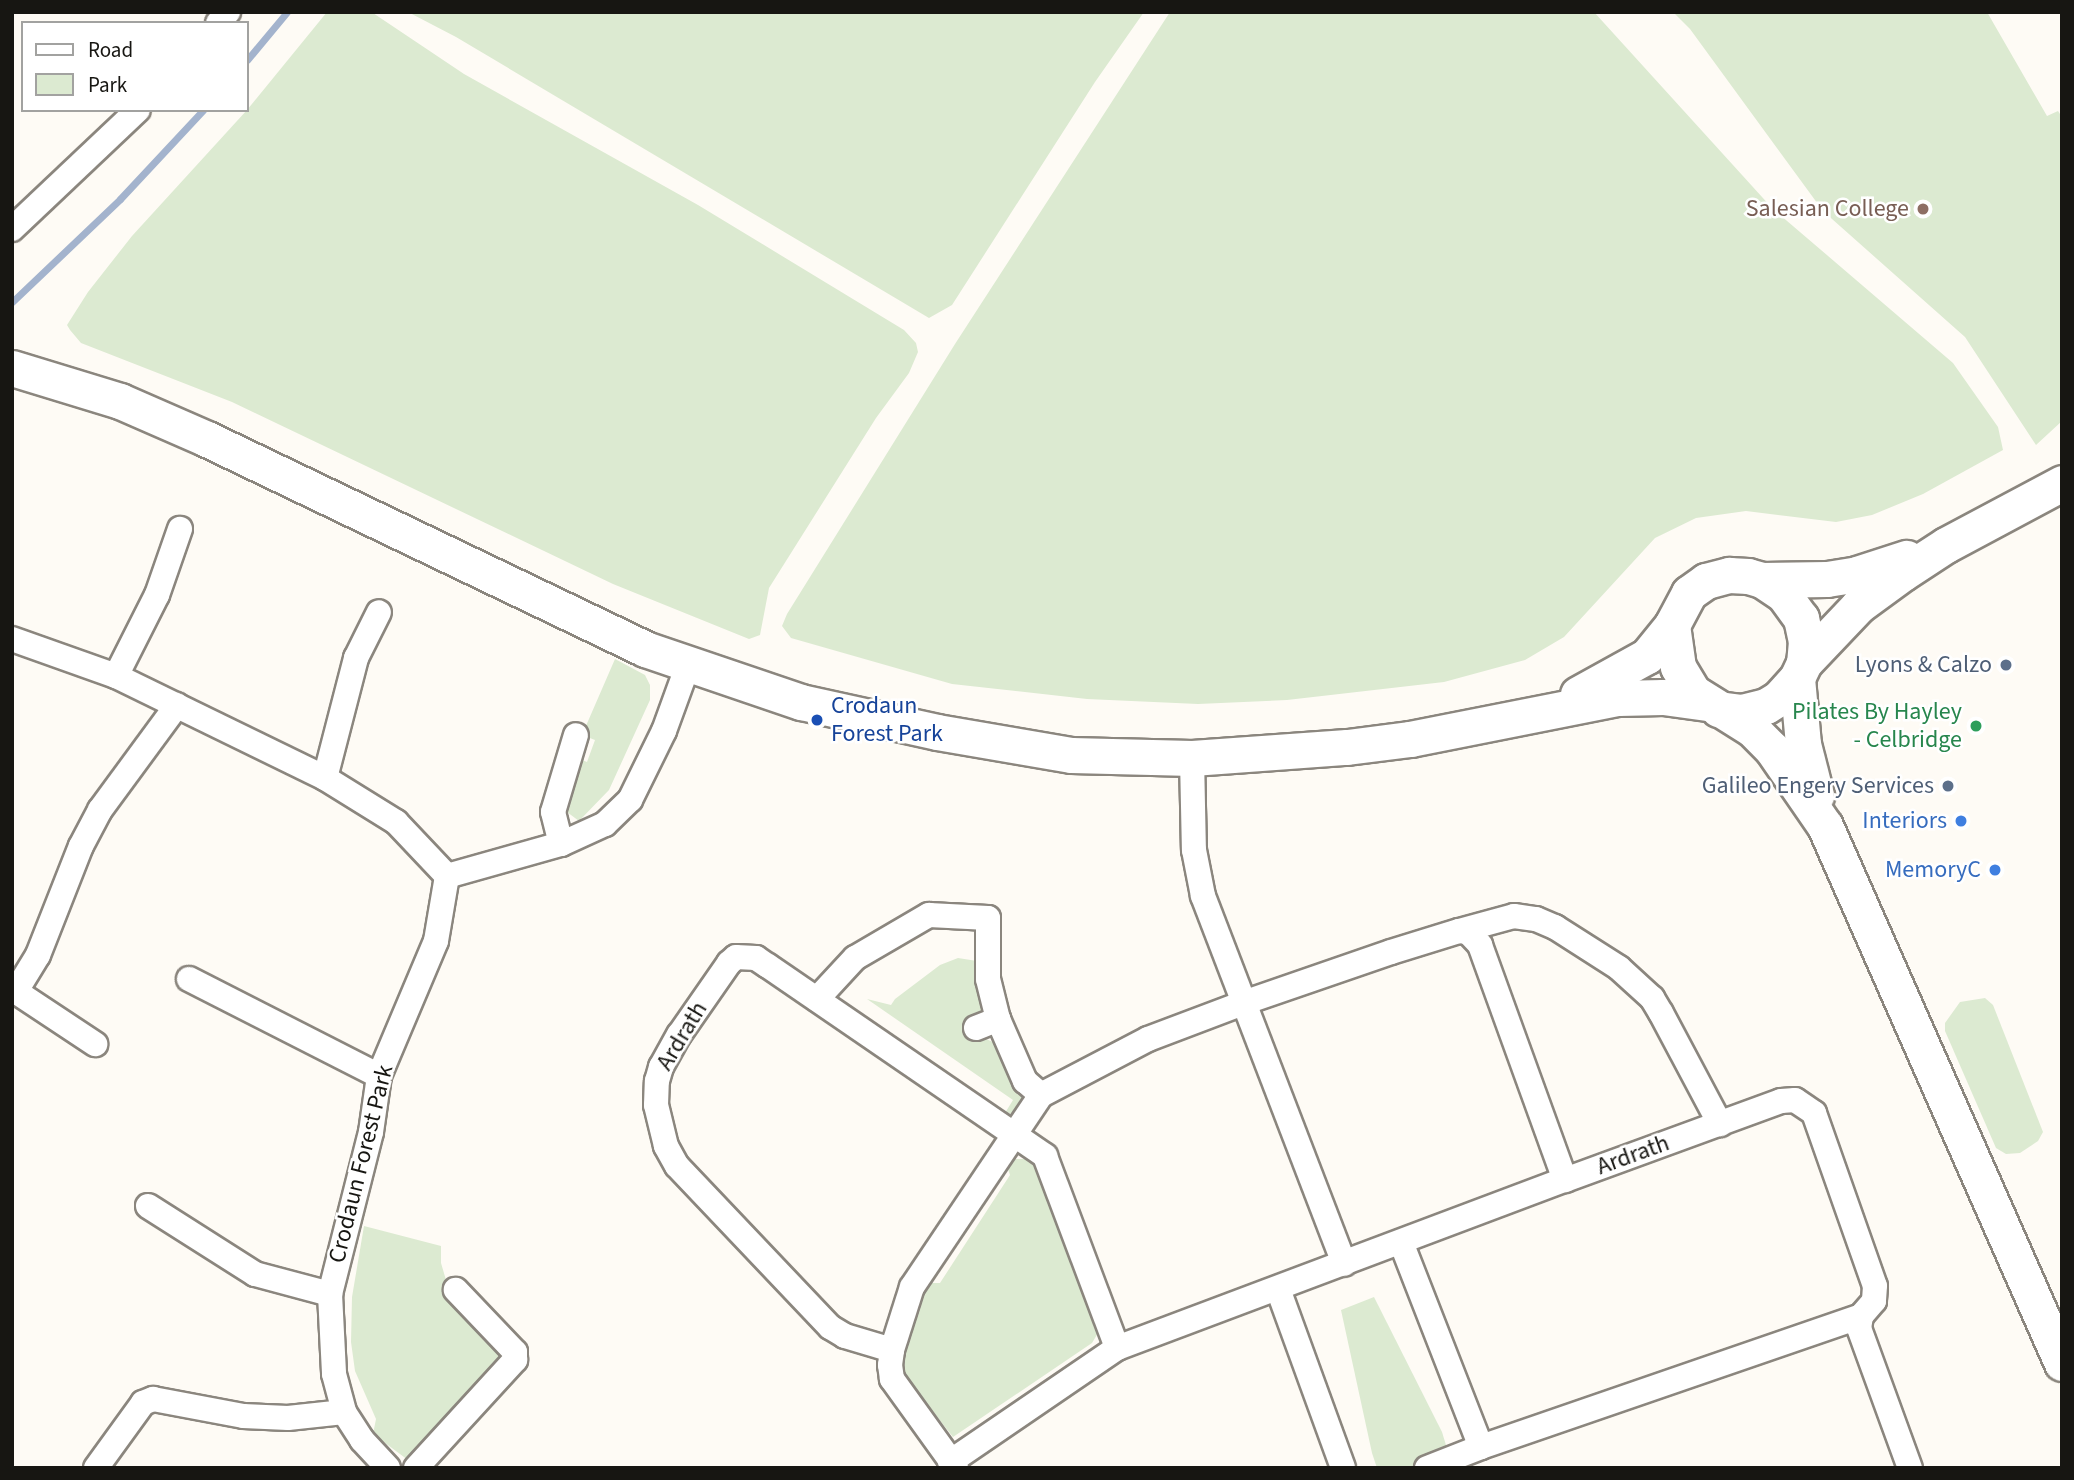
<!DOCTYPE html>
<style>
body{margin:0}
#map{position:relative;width:2074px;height:1480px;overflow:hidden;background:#fefbf5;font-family:"Source Sans 3",sans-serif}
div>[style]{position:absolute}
.green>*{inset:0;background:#dcead1}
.stream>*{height:7px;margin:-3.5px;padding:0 3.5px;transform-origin:3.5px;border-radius:3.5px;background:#a3b3cd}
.roads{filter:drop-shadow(2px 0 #8b867e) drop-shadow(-2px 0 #8b867e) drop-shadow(0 2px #8b867e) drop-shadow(0 -2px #8b867e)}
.minor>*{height:24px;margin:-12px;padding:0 12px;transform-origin:12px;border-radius:12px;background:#fff}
.secondary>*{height:35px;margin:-17.5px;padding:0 17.5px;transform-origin:17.5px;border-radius:17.5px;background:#fff}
.dots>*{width:19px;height:19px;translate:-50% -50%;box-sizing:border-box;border:4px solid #fff;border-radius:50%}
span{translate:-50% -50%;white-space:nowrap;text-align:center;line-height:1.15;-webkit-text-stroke:5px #fff;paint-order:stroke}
.education-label{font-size:24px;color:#785e54}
.right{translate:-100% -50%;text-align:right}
.service-label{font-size:24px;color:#4e5e75}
.transit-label{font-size:24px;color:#164399}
.left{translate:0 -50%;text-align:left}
.leisure-label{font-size:24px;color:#27864d}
.shop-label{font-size:24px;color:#366cbe}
.street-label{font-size:24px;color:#171612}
.frame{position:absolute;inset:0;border:14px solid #171612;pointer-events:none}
.legend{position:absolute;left:21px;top:21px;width:228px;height:91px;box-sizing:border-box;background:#fff;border:2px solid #a2a2a0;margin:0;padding:9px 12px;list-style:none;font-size:21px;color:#171612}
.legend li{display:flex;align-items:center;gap:14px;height:35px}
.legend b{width:35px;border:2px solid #a2a2a0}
</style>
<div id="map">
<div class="green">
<i style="clip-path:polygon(327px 12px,373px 13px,464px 74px,698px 205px,904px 330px,916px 343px,918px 352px,909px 373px,876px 418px,769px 588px,760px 635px,749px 639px,613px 584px,232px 402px,81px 343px,70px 330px,67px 325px,88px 292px,132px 236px,247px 110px)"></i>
<i style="clip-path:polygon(408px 12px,1144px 12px,1095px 82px,952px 305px,929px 318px,456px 37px)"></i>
<i style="clip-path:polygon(1170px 12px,1594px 12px,1772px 208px,1953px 363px,1998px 427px,2003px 450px,1923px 494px,1872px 515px,1836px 522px,1746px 511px,1696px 518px,1655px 538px,1564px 637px,1525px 660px,1444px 682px,1287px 700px,1198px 704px,1087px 699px,952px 684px,791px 638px,782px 626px,787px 614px,955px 344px)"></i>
<i style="clip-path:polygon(1673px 12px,1987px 12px,2047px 116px,2058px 111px,2062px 117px,2062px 421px,2036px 445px,1965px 337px,1823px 211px,1690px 29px)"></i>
<i style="clip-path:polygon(615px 659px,645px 675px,650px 685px,650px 700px,609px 790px,579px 821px,567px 812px,571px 795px,582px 760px,587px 762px,595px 740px,582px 735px)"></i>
<i style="clip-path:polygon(958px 958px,977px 961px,983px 1009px,980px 1014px,982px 1037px,997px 1044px,1027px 1096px,1013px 1114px,1005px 1113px,1013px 1100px,867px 999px,891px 1005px,895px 999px,940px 965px)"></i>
<i style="clip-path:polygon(1985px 998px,1993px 1005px,2043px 1132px,2038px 1141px,2020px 1153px,2006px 1154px,1996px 1148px,1945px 1031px,1945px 1023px,1960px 1002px)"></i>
<i style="clip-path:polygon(1013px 1159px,1026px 1159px,1038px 1168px,1098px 1333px,1092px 1343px,953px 1437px,903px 1374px,902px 1357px,928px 1283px,940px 1283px,1010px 1175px,1007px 1166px)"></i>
<i style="clip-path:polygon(364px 1226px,441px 1246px,441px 1263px,451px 1297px,500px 1349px,502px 1356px,408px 1460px,373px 1434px,376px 1419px,355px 1371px,351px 1342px,352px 1297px)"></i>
<i style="clip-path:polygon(1374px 1297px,1442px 1432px,1449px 1455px,1416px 1468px,1377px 1468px,1372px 1453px,1341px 1310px)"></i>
</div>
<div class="stream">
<i style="left:247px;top:60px;width:62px;rotate:-50.2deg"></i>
<i style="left:12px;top:302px;width:149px;rotate:-43.6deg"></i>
<i style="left:120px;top:199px;width:122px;rotate:-47deg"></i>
</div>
<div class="roads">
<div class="minor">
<i style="left:218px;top:23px;width:15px;rotate:-48deg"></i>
<i style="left:12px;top:229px;width:173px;rotate:-43.4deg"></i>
<i style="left:12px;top:639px;width:110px;rotate:19.6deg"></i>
<i style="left:116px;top:676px;width:233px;rotate:26deg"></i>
<i style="left:325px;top:778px;width:84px;rotate:31.8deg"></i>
<i style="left:396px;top:822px;width:74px;rotate:46.6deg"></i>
<i style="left:447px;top:876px;width:66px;rotate:99.6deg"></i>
<i style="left:436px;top:941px;width:147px;rotate:112.9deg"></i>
<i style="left:379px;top:1076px;width:57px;rotate:98.1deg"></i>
<i style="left:371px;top:1132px;width:167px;rotate:104.2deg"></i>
<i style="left:330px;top:1294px;width:80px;rotate:87.1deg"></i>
<i style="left:334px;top:1374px;width:39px;rotate:75deg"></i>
<i style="left:344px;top:1412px;width:33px;rotate:57deg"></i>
<i style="left:362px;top:1440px;width:38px;rotate:47deg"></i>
<i style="left:116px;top:676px;width:91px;rotate:-63.2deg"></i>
<i style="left:157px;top:595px;width:70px;rotate:-70.8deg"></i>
<i style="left:1192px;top:758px;width:92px;rotate:88.8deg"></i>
<i style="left:1194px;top:850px;width:47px;rotate:78.9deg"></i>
<i style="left:1203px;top:896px;width:394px;rotate:69deg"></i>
<i style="left:325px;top:778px;width:124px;rotate:-75.5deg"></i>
<i style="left:356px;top:658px;width:51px;rotate:-63.4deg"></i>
<i style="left:561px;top:844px;width:33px;rotate:-104deg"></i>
<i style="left:553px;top:812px;width:80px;rotate:-73.4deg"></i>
<i style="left:447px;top:876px;width:118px;rotate:-15.7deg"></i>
<i style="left:561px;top:844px;width:48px;rotate:-24.4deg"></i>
<i style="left:605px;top:824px;width:35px;rotate:-44deg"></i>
<i style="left:630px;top:800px;width:77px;rotate:-63.8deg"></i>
<i style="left:664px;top:731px;width:70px;rotate:-70deg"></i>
<i style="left:1459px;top:931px;width:57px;rotate:-15.3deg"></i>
<i style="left:1514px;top:916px;width:22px;rotate:8deg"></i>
<i style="left:1536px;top:919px;width:21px;rotate:23deg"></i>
<i style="left:1555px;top:927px;width:76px;rotate:32.6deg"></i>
<i style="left:1619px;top:968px;width:45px;rotate:42.3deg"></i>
<i style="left:1652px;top:998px;width:17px;rotate:59deg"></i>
<i style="left:1661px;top:1013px;width:126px;rotate:62deg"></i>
<i style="left:189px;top:979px;width:213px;rotate:27deg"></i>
<i style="left:12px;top:989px;width:100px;rotate:33.5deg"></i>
<i style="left:16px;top:991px;width:42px;rotate:-58.6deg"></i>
<i style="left:38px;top:955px;width:117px;rotate:-68.5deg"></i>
<i style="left:81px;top:846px;width:41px;rotate:-62.2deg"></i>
<i style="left:100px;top:810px;width:130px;rotate:-53.7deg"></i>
<i style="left:817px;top:999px;width:56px;rotate:-47.2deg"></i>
<i style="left:855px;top:958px;width:86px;rotate:-30.2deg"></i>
<i style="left:929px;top:915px;width:59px;rotate:2.9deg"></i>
<i style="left:988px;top:918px;width:61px;rotate:90deg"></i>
<i style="left:988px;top:979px;width:41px;rotate:76deg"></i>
<i style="left:998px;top:1019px;width:68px;rotate:66.5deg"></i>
<i style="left:1025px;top:1081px;width:21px;rotate:41deg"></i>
<i style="left:976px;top:1028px;width:24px;rotate:-22deg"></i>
<i style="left:148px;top:1206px;width:127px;rotate:32.4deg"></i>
<i style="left:255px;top:1274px;width:78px;rotate:14.9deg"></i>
<i style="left:1401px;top:1242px;width:220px;rotate:68.7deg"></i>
<i style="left:1481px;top:1447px;width:58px;rotate:158.7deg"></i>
<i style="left:1278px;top:1289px;width:190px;rotate:70deg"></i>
<i style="left:892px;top:1350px;width:66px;rotate:-72.4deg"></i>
<i style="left:912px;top:1287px;width:231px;rotate:-56.1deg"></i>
<i style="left:1041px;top:1095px;width:121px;rotate:-27.6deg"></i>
<i style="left:1148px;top:1039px;width:105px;rotate:-20.7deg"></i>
<i style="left:1246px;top:1002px;width:153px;rotate:-19deg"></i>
<i style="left:1391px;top:952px;width:71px;rotate:-17.2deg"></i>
<i style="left:1459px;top:931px;width:9px;rotate:6deg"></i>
<i style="left:1468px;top:932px;width:18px;rotate:47deg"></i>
<i style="left:1480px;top:945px;width:250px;rotate:70.1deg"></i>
<i style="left:1565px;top:1180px;width:230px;rotate:-20.1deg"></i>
<i style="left:1781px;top:1101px;width:14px;rotate:-4deg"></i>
<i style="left:1795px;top:1100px;width:23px;rotate:34deg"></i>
<i style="left:1814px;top:1113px;width:183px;rotate:70.6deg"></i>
<i style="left:1875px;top:1286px;width:15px;rotate:94deg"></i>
<i style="left:1874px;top:1301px;width:20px;rotate:131deg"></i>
<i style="left:1861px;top:1316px;width:12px;rotate:99deg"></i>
<i style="left:1859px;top:1328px;width:149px;rotate:70deg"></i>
<i style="left:1481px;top:1447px;width:402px;rotate:-19deg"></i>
<i style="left:950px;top:1462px;width:202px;rotate:-34.3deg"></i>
<i style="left:1117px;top:1348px;width:478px;rotate:-20.6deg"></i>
<i style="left:96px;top:1468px;width:80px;rotate:-54.1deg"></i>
<i style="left:143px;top:1403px;width:11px;rotate:-22deg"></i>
<i style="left:153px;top:1399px;width:92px;rotate:10.7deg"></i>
<i style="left:243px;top:1416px;width:45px;rotate:2.5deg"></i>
<i style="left:288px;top:1418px;width:56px;rotate:-6.1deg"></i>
<i style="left:416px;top:1468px;width:147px;rotate:-47.5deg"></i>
<i style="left:515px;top:1360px;width:8px;rotate:-90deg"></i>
<i style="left:515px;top:1352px;width:86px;rotate:-133.6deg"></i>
<i style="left:956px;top:1468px;width:110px;rotate:-125.7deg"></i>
<i style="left:892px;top:1379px;width:14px;rotate:-98deg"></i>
<i style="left:890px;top:1365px;width:15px;rotate:-82deg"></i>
<i style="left:892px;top:1350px;width:49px;rotate:-163.4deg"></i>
<i style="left:845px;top:1336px;width:17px;rotate:-149deg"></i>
<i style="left:830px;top:1327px;width:222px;rotate:-133.5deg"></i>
<i style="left:677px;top:1166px;width:23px;rotate:-119deg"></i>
<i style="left:666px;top:1146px;width:42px;rotate:-103.7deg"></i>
<i style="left:656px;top:1105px;width:24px;rotate:-88deg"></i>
<i style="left:657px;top:1081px;width:15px;rotate:-74deg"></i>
<i style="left:661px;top:1067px;width:37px;rotate:-61deg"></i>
<i style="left:679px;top:1035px;width:88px;rotate:-55.2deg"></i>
<i style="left:729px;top:963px;width:9px;rotate:-41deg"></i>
<i style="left:736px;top:957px;width:20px;rotate:3deg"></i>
<i style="left:756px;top:958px;width:14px;rotate:34deg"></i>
<i style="left:768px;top:966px;width:336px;rotate:34.4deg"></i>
<i style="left:1045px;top:1156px;width:205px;rotate:69.4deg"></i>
</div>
<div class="secondary">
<i style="left:12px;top:368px;width:113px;rotate:17deg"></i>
<i style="left:120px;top:401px;width:95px;rotate:23.6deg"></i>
<i style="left:207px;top:439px;width:486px;rotate:25.6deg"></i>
<i style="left:645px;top:649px;width:165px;rotate:18.8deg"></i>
<i style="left:801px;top:702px;width:139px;rotate:12.4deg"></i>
<i style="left:937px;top:732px;width:136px;rotate:9.7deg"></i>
<i style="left:1071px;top:755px;width:121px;rotate:1.4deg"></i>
<i style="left:1192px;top:758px;width:155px;rotate:-4.1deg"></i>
<i style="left:1347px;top:747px;width:64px;rotate:-7.2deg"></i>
<i style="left:1410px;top:739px;width:212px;rotate:-11.2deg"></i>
<i style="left:1618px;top:698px;width:45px;rotate:-1.3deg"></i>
<i style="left:1663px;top:697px;width:44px;rotate:7.8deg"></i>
<i style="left:1762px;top:580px;width:65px;rotate:-0.9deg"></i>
<i style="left:1827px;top:579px;width:30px;rotate:-9deg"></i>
<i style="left:1857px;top:574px;width:52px;rotate:-18.1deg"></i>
<i style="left:1672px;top:625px;width:42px;rotate:81.9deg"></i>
<i style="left:1678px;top:667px;width:29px;rotate:59deg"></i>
<i style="left:1693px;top:692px;width:70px;rotate:32.1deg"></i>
<i style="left:1752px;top:729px;width:28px;rotate:45deg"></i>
<i style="left:1772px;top:749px;width:93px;rotate:55.5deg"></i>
<i style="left:1825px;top:826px;width:587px;rotate:66.19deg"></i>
<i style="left:1804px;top:663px;width:79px;rotate:-46.5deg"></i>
<i style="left:1858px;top:606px;width:56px;rotate:-36.3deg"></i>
<i style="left:1903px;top:573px;width:51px;rotate:-33.1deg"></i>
<i style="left:1946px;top:545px;width:132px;rotate:-28.1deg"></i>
<i style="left:1797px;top:678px;width:66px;rotate:84.8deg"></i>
<i style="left:1803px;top:744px;width:53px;rotate:75.7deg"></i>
<i style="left:1578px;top:694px;width:79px;rotate:-28.8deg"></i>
<i style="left:1647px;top:656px;width:40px;rotate:-51deg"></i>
<i style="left:1672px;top:625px;width:36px;rotate:-62deg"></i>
<i style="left:1689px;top:593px;width:21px;rotate:-35deg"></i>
<i style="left:1706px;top:581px;width:24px;rotate:-15deg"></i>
<i style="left:1729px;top:575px;width:19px;rotate:3deg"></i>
<i style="left:1748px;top:576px;width:15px;rotate:16deg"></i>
<i style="left:1762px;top:580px;width:27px;rotate:34deg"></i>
<i style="left:1784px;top:595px;width:29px;rotate:54deg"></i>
<i style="left:1801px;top:618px;width:24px;rotate:78deg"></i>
<i style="left:1806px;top:641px;width:22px;rotate:95deg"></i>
<i style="left:1804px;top:663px;width:17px;rotate:115deg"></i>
<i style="left:1797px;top:678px;width:27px;rotate:132deg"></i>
<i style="left:1779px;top:698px;width:15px;rotate:148deg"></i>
<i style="left:1766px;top:706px;width:25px;rotate:166deg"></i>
<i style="left:1742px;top:712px;width:24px;rotate:-173deg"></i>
</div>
</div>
<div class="dots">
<i style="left:1923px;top:209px;background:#8d6e63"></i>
<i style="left:2006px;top:665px;background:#5c6f8a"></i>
<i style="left:817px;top:720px;background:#1a4fb4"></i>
<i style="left:1976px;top:726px;background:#2e9e5b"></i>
<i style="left:1948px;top:786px;background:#5c6f8a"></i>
<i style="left:1961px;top:821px;background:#3f7fe0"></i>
<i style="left:1995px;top:870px;background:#3f7fe0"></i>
</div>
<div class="education-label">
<span class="right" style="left:1909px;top:209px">Salesian College</span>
</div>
<div class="service-label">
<span class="right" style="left:1992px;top:665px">Lyons &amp; Calzo</span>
<span class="right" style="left:1934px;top:786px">Galileo Engery Services</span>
</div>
<div class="transit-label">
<span class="left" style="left:831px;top:720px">Crodaun<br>Forest Park</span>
</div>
<div class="leisure-label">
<span class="right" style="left:1962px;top:726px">Pilates By Hayley<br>- Celbridge</span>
</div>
<div class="shop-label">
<span class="right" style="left:1947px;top:821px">Interiors</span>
<span class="right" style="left:1981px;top:870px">MemoryC</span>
</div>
<div class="street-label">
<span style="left:682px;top:1036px;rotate:-59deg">Ardrath</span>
<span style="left:1633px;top:1155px;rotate:-20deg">Ardrath</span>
<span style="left:361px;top:1164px;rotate:-76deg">Crodaun Forest Park</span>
</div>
<div class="frame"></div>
<ul class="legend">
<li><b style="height:9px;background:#fff"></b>Road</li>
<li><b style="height:19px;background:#dcead1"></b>Park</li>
</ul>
</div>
